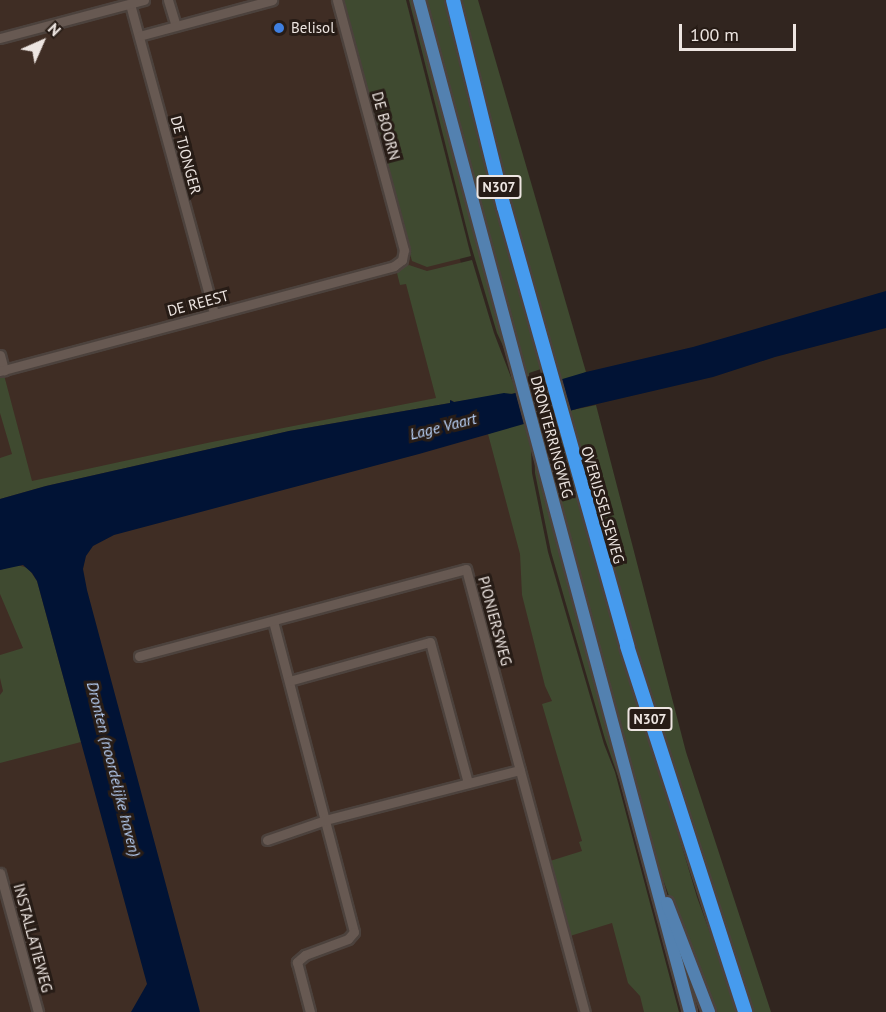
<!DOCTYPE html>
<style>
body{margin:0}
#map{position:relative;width:886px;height:1012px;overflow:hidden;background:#31251f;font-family:"PT Sans",sans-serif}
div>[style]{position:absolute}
.built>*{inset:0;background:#3f2d24}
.green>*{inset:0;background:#3f4a30}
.water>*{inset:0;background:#011335}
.roads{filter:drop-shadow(2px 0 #4c423d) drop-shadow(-2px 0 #4c423d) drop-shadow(0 2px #4c423d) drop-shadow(0 -2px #4c423d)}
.minor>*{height:9px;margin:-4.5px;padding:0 4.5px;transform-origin:4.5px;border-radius:4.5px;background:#675952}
.major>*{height:12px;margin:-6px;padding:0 6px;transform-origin:6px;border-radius:6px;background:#5381b0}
.highway>*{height:14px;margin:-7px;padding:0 7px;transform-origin:7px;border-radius:7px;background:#469bee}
.dots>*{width:16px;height:16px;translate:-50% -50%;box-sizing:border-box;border:3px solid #271c16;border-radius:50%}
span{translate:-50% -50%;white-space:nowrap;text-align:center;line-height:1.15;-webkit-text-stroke:6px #271c16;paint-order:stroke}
.shield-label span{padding:2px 4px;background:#271c16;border:2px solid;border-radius:4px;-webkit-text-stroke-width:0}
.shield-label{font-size:14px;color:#ede5e1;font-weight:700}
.poi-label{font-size:15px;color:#ede5e1}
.left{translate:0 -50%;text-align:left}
.street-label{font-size:15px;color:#ede5e1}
.water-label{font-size:16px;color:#bcd5fc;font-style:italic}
.north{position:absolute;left:12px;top:12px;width:60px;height:60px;-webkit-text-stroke:4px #271c16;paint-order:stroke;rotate:45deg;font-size:16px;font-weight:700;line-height:24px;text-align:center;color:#ede5e1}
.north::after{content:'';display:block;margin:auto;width:21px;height:27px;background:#ede5e1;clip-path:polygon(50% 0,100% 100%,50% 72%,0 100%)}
.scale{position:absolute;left:679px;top:24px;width:117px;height:27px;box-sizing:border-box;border:3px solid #ede5e1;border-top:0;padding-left:8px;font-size:18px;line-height:21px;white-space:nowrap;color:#ede5e1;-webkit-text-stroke:4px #271c16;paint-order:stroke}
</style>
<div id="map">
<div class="built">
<i style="clip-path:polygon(0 0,393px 0,500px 414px,667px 1012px,0 1012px)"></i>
</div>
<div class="green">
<i style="clip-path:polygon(341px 0,406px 0,471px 256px,427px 267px,412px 261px)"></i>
<i style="clip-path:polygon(409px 0,415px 0,515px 372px,497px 333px,470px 242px)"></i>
<i style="clip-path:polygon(424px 0,448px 0,541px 369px,529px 373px,529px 380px,526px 380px)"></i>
<i style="clip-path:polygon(458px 0,478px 0,586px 372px,573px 378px,557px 382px)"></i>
<i style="clip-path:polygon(472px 260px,494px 333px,517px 393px,454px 402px,451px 400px,450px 403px,289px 431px,46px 486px,0 499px,0 458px,12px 454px,0 413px,0 376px,4px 375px,32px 481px,207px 443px,436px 398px,406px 284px,400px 285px,397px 273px,400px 267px,409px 265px,427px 271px)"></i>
<i style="clip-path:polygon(596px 405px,686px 752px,771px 1012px,753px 1012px,744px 992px,657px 726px,563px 412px)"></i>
<i style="clip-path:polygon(525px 422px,531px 447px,532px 473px,548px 552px,604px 744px,615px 772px,679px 1012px,644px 1012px,640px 996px,628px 983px,612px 923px,570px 936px,550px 861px,582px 851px,579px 842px,582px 841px,542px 704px,552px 701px,545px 686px,522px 595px,520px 554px,488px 434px)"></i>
<i style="clip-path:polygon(542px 428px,545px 434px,558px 430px,697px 897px,739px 1012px,712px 1012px,662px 877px,539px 429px)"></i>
<i style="clip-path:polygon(534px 444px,687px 1012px,682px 1012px,621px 785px,605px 739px,551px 552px,535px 473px)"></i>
<i style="clip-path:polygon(17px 565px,28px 568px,37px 581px,81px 742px,0 763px,0 695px,3px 691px,0 678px,0 655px,23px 648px,0 594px,0 570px)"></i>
</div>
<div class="water">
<i style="clip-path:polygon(886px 291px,886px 328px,775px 357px,713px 377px,580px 408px,419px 454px,114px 535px,93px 546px,86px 556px,83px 569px,87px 590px,200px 1012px,131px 1012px,147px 984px,37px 581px,32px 573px,23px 565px,0 570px,0 499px,46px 486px,289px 431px,450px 403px,450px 400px,454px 402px,504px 393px,512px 394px,586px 372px,693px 347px)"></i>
</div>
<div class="roads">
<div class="minor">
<i style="left:168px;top:0;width:27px;rotate:73deg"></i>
<i style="left:130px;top:4px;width:321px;rotate:74.8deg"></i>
<i style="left:139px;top:36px;width:138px;rotate:-15.1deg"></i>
<i style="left:0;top:38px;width:149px;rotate:-14.8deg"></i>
<i style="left:0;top:355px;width:16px;rotate:75deg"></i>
<i style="left:0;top:371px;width:408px;rotate:-14.9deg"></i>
<i style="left:394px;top:266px;width:10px;rotate:-37deg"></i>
<i style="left:402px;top:260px;width:10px;rotate:-79deg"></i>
<i style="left:404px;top:250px;width:259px;rotate:-105deg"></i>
<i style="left:273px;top:621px;width:321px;rotate:75.4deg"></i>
<i style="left:354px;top:932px;width:9px;rotate:131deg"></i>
<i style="left:348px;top:939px;width:46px;rotate:159.6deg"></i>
<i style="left:305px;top:955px;width:11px;rotate:139deg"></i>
<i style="left:297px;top:962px;width:52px;rotate:75.4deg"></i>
<i style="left:139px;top:656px;width:338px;rotate:-14.9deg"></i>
<i style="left:466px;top:569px;width:459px;rotate:75deg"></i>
<i style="left:289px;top:681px;width:146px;rotate:-15.5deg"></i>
<i style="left:430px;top:642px;width:146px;rotate:74.9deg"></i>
<i style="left:267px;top:840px;width:61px;rotate:-19deg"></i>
<i style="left:325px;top:820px;width:201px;rotate:-14.4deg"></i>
<i style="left:0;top:873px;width:144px;rotate:74.7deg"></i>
</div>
<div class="major">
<i style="left:419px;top:0;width:1048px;rotate:75.01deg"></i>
<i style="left:667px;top:903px;width:117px;rotate:68.9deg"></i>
</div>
<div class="highway">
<i style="left:453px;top:0;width:213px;rotate:76.2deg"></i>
<i style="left:504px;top:207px;width:456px;rotate:74.3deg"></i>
<i style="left:627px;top:646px;width:385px;rotate:72.1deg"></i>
</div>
</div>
<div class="dots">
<i style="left:279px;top:28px;background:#3f7fe0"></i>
</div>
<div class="shield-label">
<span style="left:499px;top:187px">N307</span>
<span style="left:650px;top:719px">N307</span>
</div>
<div class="poi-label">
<span class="left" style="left:291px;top:28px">Belisol</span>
</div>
<div class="street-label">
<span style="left:386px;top:126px;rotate:75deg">DE BOORN</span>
<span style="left:186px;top:155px;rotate:75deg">DE TJONGER</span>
<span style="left:198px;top:303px;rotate:-15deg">DE REEST</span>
<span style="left:552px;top:437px;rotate:75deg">DRONTERRINGWEG</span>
<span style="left:603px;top:505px;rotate:74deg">OVERIJSSELSEWEG</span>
<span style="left:495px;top:621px;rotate:75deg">PIONIERSWEG</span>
<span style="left:33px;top:938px;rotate:75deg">INSTALLATIEWEG</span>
</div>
<div class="water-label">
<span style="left:443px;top:426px;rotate:-14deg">Lage Vaart</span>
<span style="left:114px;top:769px;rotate:76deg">Dronten (noordelijke haven)</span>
</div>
<div class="north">N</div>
<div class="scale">100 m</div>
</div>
